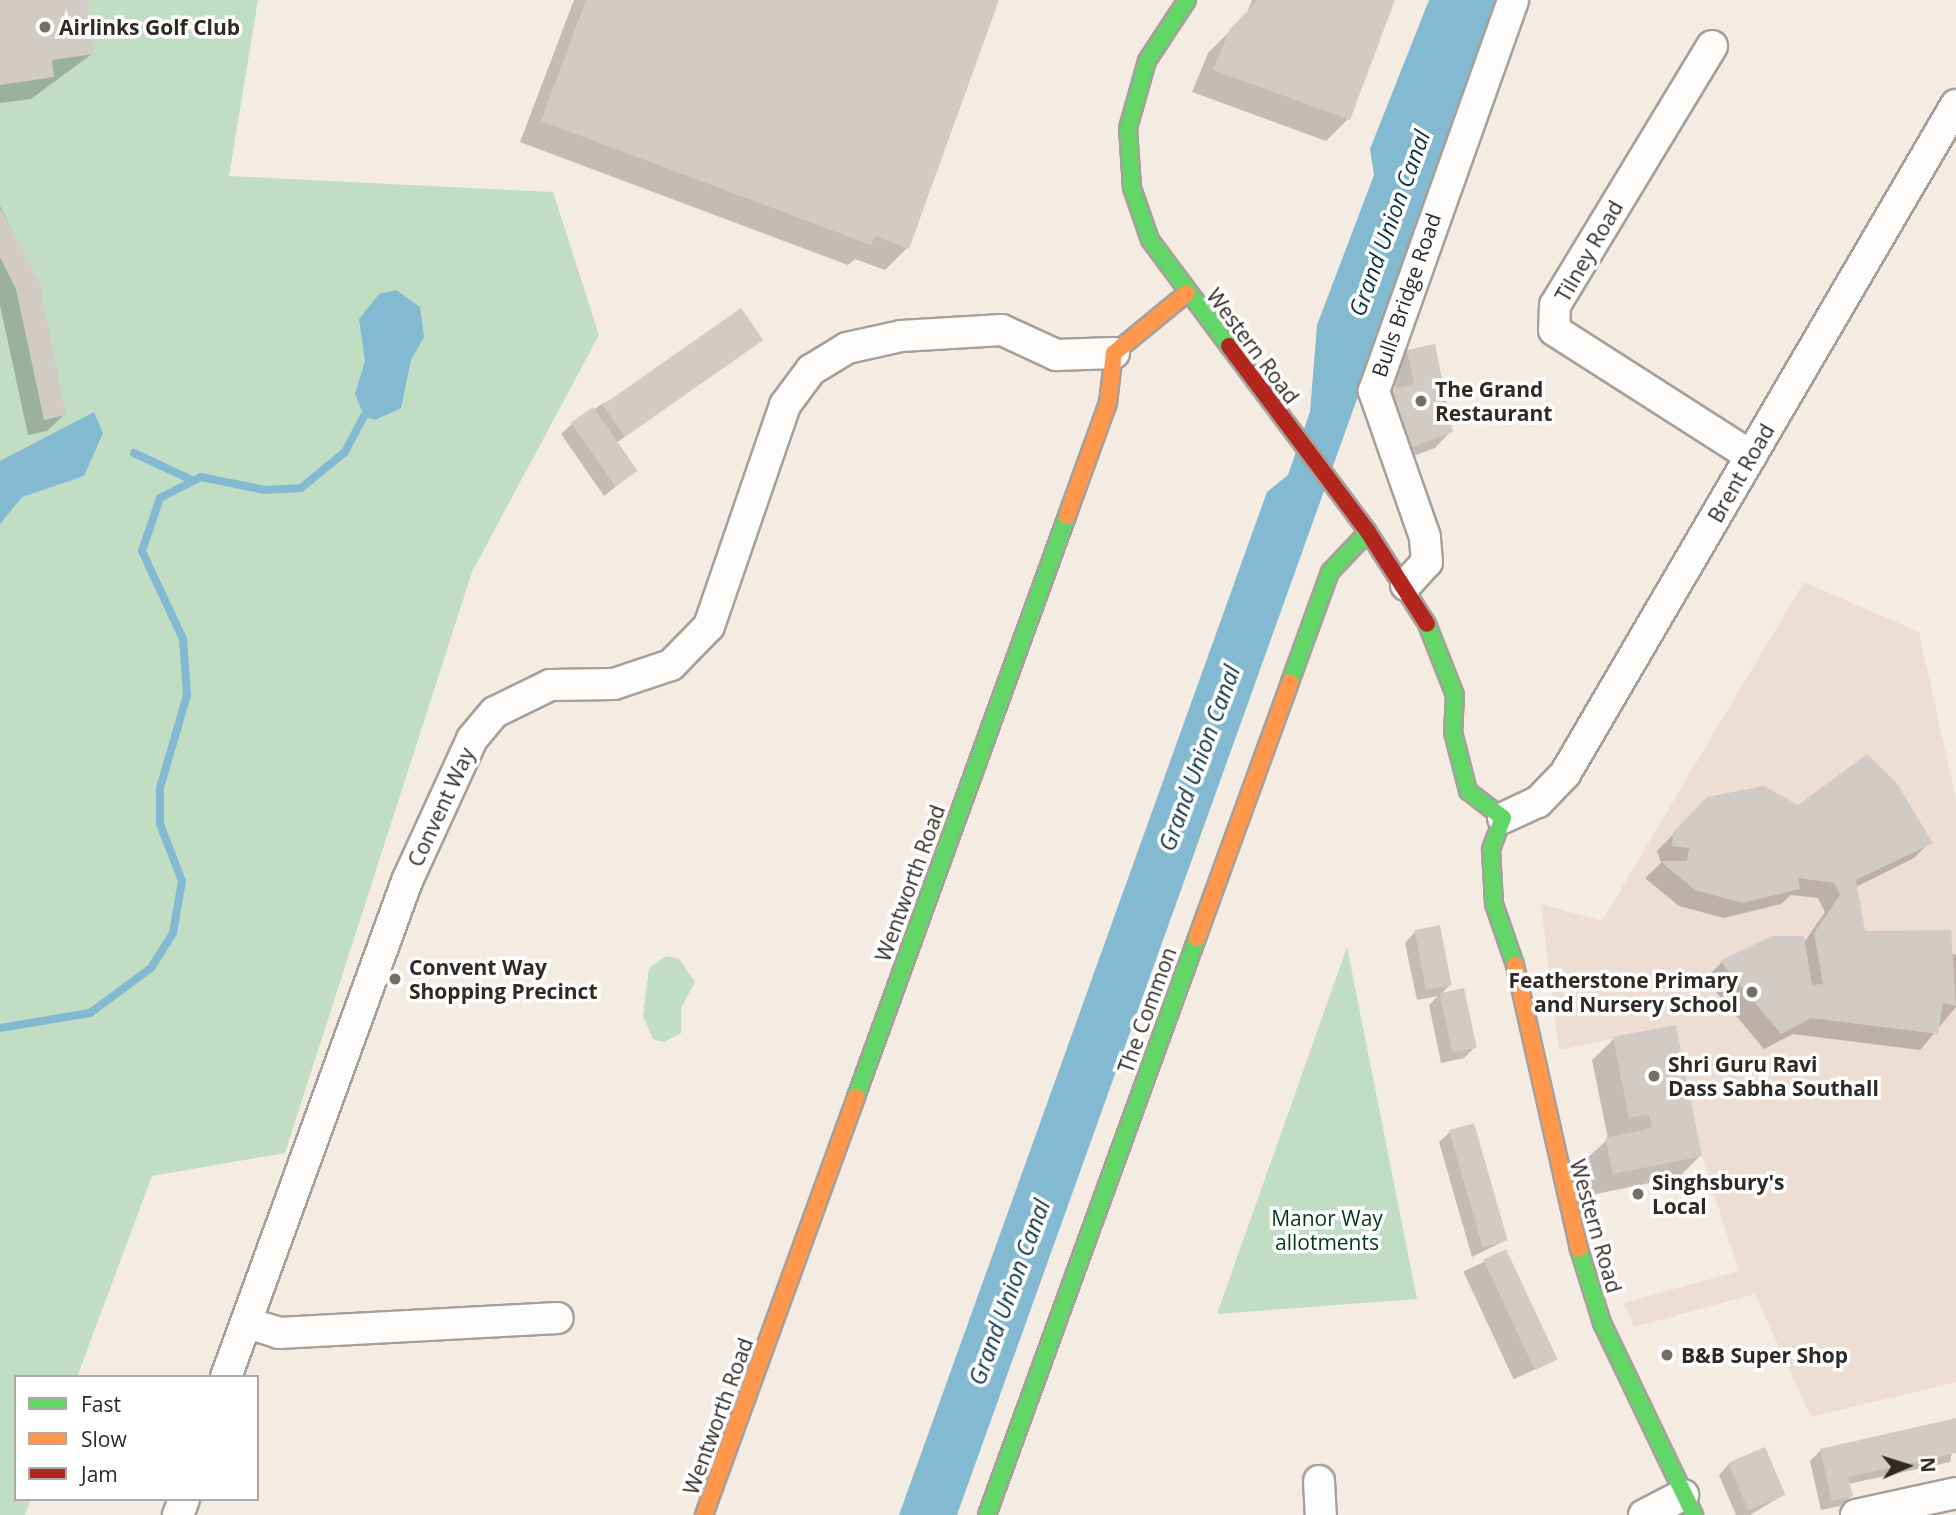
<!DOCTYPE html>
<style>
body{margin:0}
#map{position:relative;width:1956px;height:1515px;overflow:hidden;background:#f4ebe3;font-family:"Open Sans",sans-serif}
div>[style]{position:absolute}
.education>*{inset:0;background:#edddd3}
.green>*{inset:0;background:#c1dec5}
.water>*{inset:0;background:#83bad1}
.shadow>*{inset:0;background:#0003;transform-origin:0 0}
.stream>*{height:8px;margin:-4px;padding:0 4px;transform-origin:4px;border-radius:4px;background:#83bad1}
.building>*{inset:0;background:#d2cbc5;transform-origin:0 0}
.roads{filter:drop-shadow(2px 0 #a7a09a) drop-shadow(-2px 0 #a7a09a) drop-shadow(0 2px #a7a09a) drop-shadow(0 -2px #a7a09a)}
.street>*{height:30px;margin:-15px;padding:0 15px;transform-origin:15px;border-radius:15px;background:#fdfcfb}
.fast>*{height:16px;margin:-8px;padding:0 8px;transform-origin:8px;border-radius:8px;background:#63d668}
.slow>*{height:16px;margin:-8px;padding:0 8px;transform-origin:8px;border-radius:8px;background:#ff974d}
.jam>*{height:16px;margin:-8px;padding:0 8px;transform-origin:8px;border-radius:8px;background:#b3261e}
.dots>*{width:19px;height:19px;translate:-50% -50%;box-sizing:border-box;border:4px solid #fff;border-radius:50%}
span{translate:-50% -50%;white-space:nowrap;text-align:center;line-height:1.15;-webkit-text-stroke:7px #fff;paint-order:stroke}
.poi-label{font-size:21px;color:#302924;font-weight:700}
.left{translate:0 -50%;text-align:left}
.right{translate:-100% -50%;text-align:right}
.street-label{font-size:21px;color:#302924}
.park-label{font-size:21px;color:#00391d}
.water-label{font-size:23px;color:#0f3545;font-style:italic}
.legend{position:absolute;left:14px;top:1375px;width:245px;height:126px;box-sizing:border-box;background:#fff;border:2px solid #aca9a7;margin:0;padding:9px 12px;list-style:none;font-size:21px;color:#302924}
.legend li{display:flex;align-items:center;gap:14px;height:35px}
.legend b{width:35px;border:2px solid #aca9a7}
.north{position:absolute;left:1872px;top:1431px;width:70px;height:70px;-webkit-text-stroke:5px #fff;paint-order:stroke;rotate:87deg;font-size:19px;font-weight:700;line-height:28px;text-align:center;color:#302924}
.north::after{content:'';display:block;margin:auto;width:24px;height:32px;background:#302924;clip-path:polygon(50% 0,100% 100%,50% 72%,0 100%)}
</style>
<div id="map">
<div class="education">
<i style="clip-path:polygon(1804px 582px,1919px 632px,1956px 799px,1956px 1382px,1811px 1417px,1755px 1294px,1634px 1327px,1624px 1303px,1739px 1271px,1702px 1156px,1676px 1025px,1559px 1050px,1541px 904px,1602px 921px)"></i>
</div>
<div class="green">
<i style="clip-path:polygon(0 0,258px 0,229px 176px,553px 192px,599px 335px,472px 572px,285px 1153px,152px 1176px,77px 1377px,16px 1377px,16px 1499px,31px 1499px,25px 1515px,0 1515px)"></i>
<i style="clip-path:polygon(1347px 947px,1417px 1299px,1217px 1314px)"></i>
<i style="clip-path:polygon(666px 956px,679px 959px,695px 982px,681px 1008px,681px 1033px,664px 1042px,653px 1039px,643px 1016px,649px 968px)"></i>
</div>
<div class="water">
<i style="clip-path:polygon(1429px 0,1500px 0,957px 1515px,899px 1515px,1267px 492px,1288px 475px,1310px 412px,1317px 325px,1374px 175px,1370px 149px)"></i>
<i style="clip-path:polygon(396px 290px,420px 307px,424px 337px,411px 360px,401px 408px,375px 420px,364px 416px,355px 394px,365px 361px,359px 319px,379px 294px)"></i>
<i style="clip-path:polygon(94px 412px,103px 433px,84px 476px,22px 497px,0 524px,0 461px)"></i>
</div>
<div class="shadow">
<i style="clip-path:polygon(0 0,85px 0,92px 54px,31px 99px,0 103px)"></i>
<i style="clip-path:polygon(574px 0,997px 0,907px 248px,885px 270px,855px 259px,848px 265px,520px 142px)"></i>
<i style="clip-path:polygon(1252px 0,1393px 0,1348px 119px,1326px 141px,1192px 92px,1208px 53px,1246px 15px)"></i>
<i style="clip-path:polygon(0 206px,37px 282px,64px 415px,47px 431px,28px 435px,0 305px)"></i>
<i style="clip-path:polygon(760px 340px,616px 443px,635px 471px,604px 496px,561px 434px,572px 424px,602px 404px)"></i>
<i style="clip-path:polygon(1408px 351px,1451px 431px,1435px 448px,1389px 465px,1377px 407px,1396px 390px,1391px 368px)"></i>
<i style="clip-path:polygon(1708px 799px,1798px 807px,1930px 842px,1914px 858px,1856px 887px,1864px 933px,1956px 955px,1956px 1007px,1920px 1050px,1793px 1034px,1764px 1049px,1705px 979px,1721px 963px,1772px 938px,1803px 944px,1825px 912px,1818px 898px,1791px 895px,1781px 904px,1724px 918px,1679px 906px,1645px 878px,1661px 863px,1657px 851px)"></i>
<i style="clip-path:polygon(1415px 932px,1450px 985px,1441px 994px,1475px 1047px,1464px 1058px,1441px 1063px,1429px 1005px,1438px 996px,1417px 1000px,1405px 943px)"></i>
<i style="clip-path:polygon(1614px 1039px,1701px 1155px,1679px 1177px,1591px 1195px,1584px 1161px,1608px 1139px,1592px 1060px)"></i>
<i style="clip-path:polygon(1450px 1132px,1506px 1240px,1472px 1257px,1439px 1142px)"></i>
<i style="left:1505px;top:1252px;width:119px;height:46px;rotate:65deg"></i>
<i style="clip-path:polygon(1956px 1428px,1950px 1462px,1848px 1484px,1851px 1496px,1840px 1506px,1821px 1510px,1810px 1461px,1821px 1450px)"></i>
<i style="clip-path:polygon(1729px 1464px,1783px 1495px,1750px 1515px,1736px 1515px,1719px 1475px)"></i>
</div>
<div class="stream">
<i style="left:134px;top:453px;width:64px;rotate:25deg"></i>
<i style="left:0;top:1028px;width:91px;rotate:-9.5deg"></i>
<i style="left:90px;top:1013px;width:76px;rotate:-36.4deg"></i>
<i style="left:151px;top:968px;width:41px;rotate:-57.8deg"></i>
<i style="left:173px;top:933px;width:53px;rotate:-80.2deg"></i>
<i style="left:182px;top:881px;width:61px;rotate:-111.1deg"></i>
<i style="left:160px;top:824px;width:36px;rotate:-90deg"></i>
<i style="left:160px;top:788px;width:97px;rotate:-73.8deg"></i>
<i style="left:187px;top:695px;width:56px;rotate:-94.1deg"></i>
<i style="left:183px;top:639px;width:97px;rotate:-115deg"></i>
<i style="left:142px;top:551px;width:56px;rotate:-71.2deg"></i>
<i style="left:160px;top:498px;width:46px;rotate:-27.1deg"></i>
<i style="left:201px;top:477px;width:65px;rotate:11.5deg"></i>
<i style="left:265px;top:490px;width:36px;rotate:-3deg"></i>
<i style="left:301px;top:488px;width:57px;rotate:-39.3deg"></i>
<i style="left:345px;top:452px;width:41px;rotate:-62.2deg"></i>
</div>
<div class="building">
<i style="clip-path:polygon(0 0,87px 0,94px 54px,52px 60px,54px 77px,0 85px)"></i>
<i style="clip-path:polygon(586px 0,999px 0,909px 249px,875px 236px,871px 245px,541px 121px)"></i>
<i style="clip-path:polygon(1258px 0,1395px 0,1350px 120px,1213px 70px,1230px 29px)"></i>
<i style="clip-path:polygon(0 208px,39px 281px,66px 415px,44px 420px,16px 289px,0 257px)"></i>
<i style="left:741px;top:308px;width:39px;height:169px;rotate:55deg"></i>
<i style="clip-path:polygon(1435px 344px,1453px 432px,1405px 450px,1392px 389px,1414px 384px,1407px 350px)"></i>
<i style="left:593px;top:407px;width:78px;height:27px;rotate:55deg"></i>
<i style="clip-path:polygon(1867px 754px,1896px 782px,1933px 843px,1856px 880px,1865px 931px,1951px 930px,1956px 1006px,1943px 1003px,1938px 1034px,1811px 1018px,1781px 1034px,1720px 961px,1772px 936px,1804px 936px,1812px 985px,1823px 984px,1814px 933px,1840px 895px,1834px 883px,1798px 878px,1800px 889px,1742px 903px,1695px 890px,1660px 861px,1687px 861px,1689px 848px,1672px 846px,1673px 832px,1707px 797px,1764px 786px,1798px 805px)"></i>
<i style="left:1440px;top:925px;width:61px;height:26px;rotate:79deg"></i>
<i style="left:1464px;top:988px;width:61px;height:25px;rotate:78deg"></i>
<i style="clip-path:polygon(1676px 1025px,1702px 1156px,1613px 1174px,1605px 1138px,1652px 1128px,1649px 1114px,1629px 1118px,1613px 1037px)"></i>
<i style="left:1474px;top:1123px;width:122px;height:26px;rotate:74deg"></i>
<i style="left:1506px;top:1249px;width:122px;height:25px;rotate:65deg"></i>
<i style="clip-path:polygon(1956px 1418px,1956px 1453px,1848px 1477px,1853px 1496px,1832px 1501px,1820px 1449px)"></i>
<i style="left:1765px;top:1447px;width:52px;height:40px;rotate:67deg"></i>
</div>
<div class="roads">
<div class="street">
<i style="left:1712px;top:46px;width:303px;rotate:121.2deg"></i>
<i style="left:1555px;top:305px;width:25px;rotate:92deg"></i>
<i style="left:1554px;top:330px;width:234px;rotate:32.6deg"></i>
<i style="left:1406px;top:585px;width:31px;rotate:-48deg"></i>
<i style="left:1427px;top:562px;width:25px;rotate:-95deg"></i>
<i style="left:1425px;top:537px;width:155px;rotate:-109.3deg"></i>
<i style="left:1374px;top:391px;width:415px;rotate:-70.4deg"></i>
<i style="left:1503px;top:818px;width:38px;rotate:-25deg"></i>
<i style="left:1538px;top:802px;width:39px;rotate:-46deg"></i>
<i style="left:1565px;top:774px;width:775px;rotate:-59.7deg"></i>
<i style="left:247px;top:1323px;width:34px;rotate:17deg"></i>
<i style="left:279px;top:1333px;width:279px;rotate:-3.1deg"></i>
<i style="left:226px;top:1377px;width:528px;rotate:-69.95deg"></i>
<i style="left:407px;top:881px;width:156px;rotate:-65.4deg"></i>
<i style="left:472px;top:739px;width:35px;rotate:-50deg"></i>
<i style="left:495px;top:712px;width:61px;rotate:-26.1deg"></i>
<i style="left:550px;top:685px;width:64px;rotate:-0.9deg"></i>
<i style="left:614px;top:684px;width:60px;rotate:-18.4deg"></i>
<i style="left:671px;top:665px;width:54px;rotate:-45.7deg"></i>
<i style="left:709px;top:626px;width:234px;rotate:-71deg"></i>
<i style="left:785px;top:405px;width:44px;rotate:-53.4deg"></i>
<i style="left:811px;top:370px;width:42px;rotate:-31.4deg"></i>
<i style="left:847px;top:348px;width:55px;rotate:-12.5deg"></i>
<i style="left:901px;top:336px;width:101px;rotate:-3.4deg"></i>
<i style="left:1002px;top:330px;width:60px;rotate:24.8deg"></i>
<i style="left:1056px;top:355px;width:58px;rotate:-2deg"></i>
<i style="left:1319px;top:1481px;width:34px;rotate:87deg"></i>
<i style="left:178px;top:1515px;width:17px;rotate:-69deg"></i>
<i style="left:1644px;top:1515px;width:44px;rotate:-27.1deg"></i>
<i style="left:1856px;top:1515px;width:102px;rotate:-12.4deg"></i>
</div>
<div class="fast">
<i style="left:1187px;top:0;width:73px;rotate:123.3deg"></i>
<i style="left:1147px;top:61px;width:70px;rotate:105.8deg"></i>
<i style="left:1128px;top:128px;width:60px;rotate:86.2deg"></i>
<i style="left:1132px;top:188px;width:55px;rotate:70.9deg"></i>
<i style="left:1150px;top:240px;width:132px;rotate:53.3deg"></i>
<i style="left:1427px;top:624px;width:76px;rotate:68.5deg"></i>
<i style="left:1455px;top:695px;width:37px;rotate:93deg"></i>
<i style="left:1453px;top:732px;width:61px;rotate:75.7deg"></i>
<i style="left:1468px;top:791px;width:44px;rotate:37.6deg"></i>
<i style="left:1503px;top:818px;width:34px;rotate:111deg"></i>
<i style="left:1491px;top:850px;width:54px;rotate:86.8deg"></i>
<i style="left:1494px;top:904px;width:65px;rotate:71deg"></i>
<i style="left:1290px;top:682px;width:117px;rotate:-70deg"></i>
<i style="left:1330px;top:572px;width:55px;rotate:-46.5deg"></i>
<i style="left:856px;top:1097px;width:618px;rotate:-70.04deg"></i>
<i style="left:1579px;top:1249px;width:77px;rotate:72.7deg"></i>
<i style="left:1602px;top:1323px;width:213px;rotate:64.4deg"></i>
<i style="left:987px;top:1515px;width:614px;rotate:-70deg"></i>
</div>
<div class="slow">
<i style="left:1067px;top:516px;width:120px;rotate:-70.1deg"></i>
<i style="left:1108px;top:403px;width:50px;rotate:-83.2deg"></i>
<i style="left:1114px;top:353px;width:94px;rotate:-39.4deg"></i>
<i style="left:1197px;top:938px;width:272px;rotate:-70deg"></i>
<i style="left:1515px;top:965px;width:291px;rotate:77.3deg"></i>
<i style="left:704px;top:1515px;width:445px;rotate:-70deg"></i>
</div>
<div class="jam">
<i style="left:1229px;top:346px;width:232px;rotate:53.2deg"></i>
<i style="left:1368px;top:532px;width:109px;rotate:57.3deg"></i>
</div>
</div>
<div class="dots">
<i style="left:45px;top:27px;background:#756d67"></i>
<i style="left:1421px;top:401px;background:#756d67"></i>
<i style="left:395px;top:979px;background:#756d67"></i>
<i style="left:1752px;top:992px;background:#756d67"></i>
<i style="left:1654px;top:1076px;background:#756d67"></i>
<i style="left:1638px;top:1194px;background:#756d67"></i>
<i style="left:1667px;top:1355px;background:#756d67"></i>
</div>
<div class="poi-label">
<span class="left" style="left:59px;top:27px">Airlinks Golf Club</span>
<span class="left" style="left:1435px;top:401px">The Grand<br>Restaurant</span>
<span class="left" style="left:409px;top:979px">Convent Way<br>Shopping Precinct</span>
<span class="right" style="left:1738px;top:992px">Featherstone Primary<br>and Nursery School</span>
<span class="left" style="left:1668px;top:1076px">Shri Guru Ravi<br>Dass Sabha Southall</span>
<span class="left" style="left:1652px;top:1194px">Singhsbury's<br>Local</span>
<span class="left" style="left:1681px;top:1355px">B&amp;B Super Shop</span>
</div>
<div class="street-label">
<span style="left:1589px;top:251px;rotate:-60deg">Tilney Road</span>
<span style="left:1406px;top:295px;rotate:-71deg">Bulls Bridge Road</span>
<span style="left:1253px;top:346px;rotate:53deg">Western Road</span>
<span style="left:1741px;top:473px;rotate:-60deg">Brent Road</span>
<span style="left:441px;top:807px;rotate:-65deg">Convent Way</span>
<span style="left:910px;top:883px;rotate:-70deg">Wentworth Road</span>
<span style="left:1147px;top:1010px;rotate:-70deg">The Common</span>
<span style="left:1596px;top:1226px;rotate:74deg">Western Road</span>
<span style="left:718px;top:1416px;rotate:-70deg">Wentworth Road</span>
</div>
<div class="park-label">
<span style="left:1327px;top:1230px">Manor Way<br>allotments</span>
</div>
<div class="water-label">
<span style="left:1389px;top:223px;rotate:-70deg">Grand Union Canal</span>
<span style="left:1199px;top:758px;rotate:-70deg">Grand Union Canal</span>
<span style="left:1009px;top:1292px;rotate:-70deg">Grand Union Canal</span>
</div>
<ul class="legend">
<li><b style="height:9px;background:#63d668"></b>Fast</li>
<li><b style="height:9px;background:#ff974d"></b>Slow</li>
<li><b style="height:9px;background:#b3261e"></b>Jam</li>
</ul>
<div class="north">N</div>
</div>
